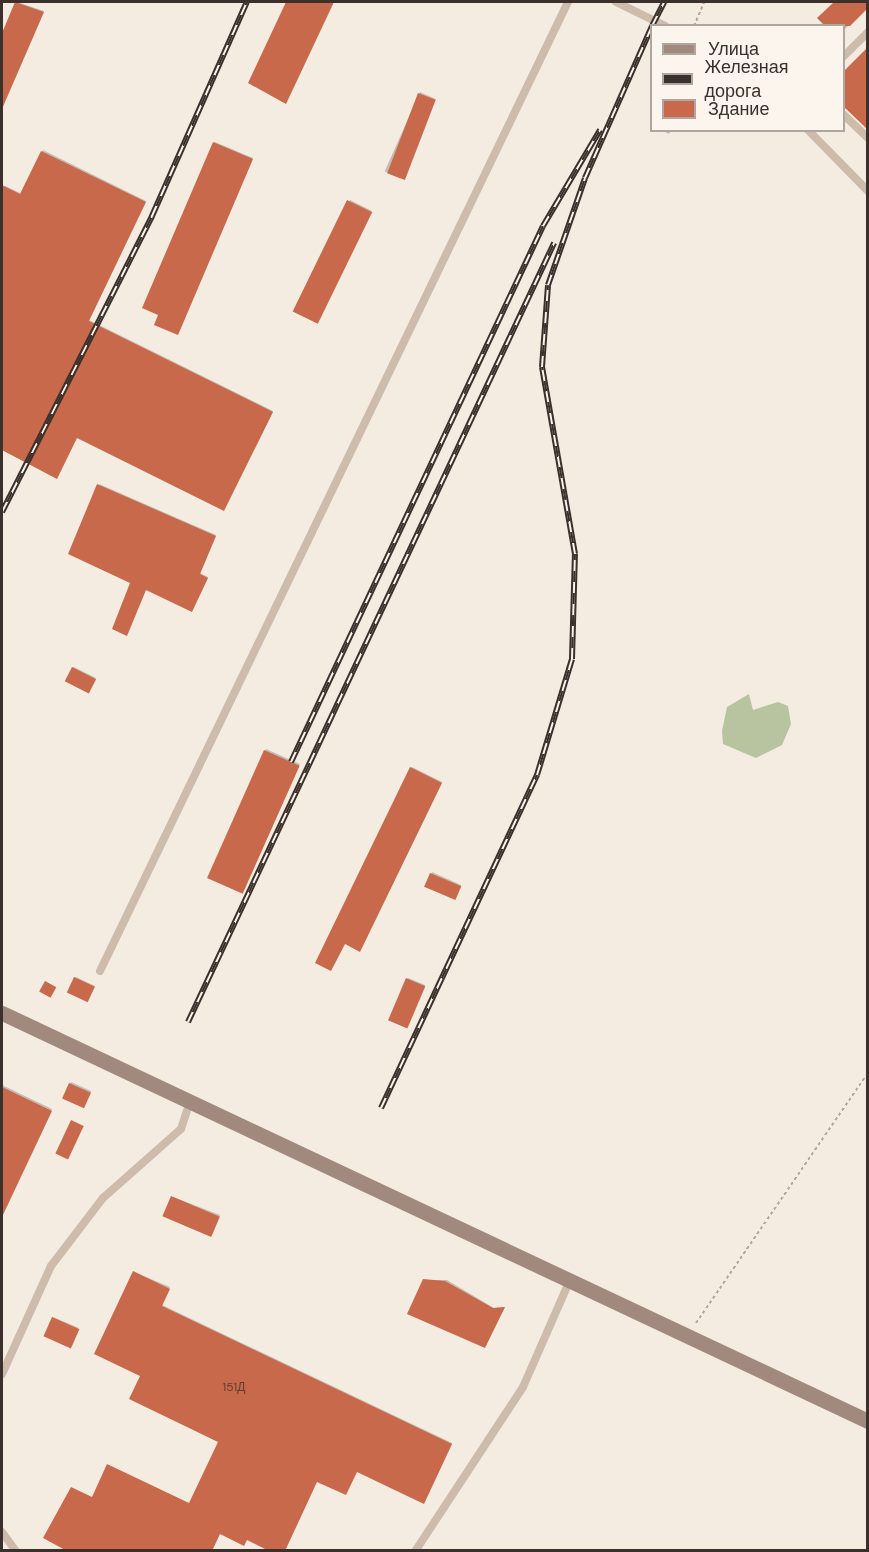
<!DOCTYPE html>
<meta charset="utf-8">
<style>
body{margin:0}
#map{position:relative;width:869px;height:1552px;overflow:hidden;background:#f4ebe1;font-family:"DM Sans",sans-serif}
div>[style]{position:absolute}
.green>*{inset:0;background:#b8c4a0}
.shadow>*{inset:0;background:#0003;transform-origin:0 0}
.building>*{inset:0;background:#c8694b;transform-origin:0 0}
.path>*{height:2px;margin-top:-1px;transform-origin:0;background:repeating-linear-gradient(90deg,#b9a596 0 3px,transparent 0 6px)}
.lane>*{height:8px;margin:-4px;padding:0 4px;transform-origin:4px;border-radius:4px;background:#cdbbac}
.secondary>*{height:15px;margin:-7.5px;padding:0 7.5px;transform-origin:7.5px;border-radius:7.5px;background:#a18a7d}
.rail>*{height:6px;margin-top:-3px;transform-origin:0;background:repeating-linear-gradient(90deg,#fbf5ee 0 11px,#3b302b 0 22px);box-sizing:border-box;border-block:2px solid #3b302b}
span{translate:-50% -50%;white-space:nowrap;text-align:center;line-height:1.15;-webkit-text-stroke:5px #fbf5ee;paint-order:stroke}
.number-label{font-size:12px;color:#5e3e33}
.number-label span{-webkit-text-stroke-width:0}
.frame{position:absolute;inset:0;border:3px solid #3b302b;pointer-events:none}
.legend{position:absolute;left:650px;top:24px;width:195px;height:108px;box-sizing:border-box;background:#fbf5ee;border:2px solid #aea6a0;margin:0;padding:8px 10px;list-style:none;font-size:18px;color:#3b302b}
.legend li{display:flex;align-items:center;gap:12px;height:30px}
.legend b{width:30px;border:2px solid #aea6a0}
</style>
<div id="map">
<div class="green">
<i style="clip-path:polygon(749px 694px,753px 710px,778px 702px,788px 706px,791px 724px,782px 745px,756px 758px,723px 744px,722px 731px,727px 707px)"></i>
</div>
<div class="shadow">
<i style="clip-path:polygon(17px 2px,44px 11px,7px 94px,2px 92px,2px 37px)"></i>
<i style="clip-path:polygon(287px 2px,333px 2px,286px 101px,250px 82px)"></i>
<i style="clip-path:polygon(836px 2px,868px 2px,868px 7px,844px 30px,820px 18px)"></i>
<i style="clip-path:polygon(868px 50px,868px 128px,844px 104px,844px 74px)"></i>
<i style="left:420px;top:92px;width:17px;height:87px;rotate:24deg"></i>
<i style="clip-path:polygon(661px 130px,671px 130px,669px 134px)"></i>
<i style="clip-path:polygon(215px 142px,253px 158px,179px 332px,214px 143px)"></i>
<i style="clip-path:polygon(43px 150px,146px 201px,89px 320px,273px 411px,225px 508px,77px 436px,56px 478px,2px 450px,2px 192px,5px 186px,22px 194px)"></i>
<i style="clip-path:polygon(350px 200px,372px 211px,319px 321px,349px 201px)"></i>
<i style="clip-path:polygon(99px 484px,216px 535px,200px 573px,208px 577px,193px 609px,132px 582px)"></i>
<i style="clip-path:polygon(74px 667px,96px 678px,90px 690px,73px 668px)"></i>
<i style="left:266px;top:749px;width:37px;height:141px;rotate:24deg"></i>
<i style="clip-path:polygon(412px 767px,442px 782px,361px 949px,411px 768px)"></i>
<i style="clip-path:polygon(432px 872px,461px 885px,456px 897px,426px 886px)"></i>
<i style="clip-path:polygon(76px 977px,95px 986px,88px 1000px,75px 978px)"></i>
<i style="clip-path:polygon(408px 978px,425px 985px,407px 1026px,407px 979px)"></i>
<i style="left:71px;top:1082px;width:22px;height:17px;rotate:24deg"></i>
<i style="clip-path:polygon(2px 1085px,52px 1109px,2px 1216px)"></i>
<i style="clip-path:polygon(173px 1197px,220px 1215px,212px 1235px)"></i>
<i style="clip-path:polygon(134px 1272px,170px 1287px,162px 1305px,452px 1443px,425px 1501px,357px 1470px,318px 1480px,247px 1539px,220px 1533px,212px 1550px,73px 1488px,93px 1497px,195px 1508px,220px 1441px,142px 1375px)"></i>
<i style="clip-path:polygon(424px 1280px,447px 1280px,494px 1308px,505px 1307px,485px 1345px)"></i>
<i style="left:53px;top:1317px;width:28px;height:20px;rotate:23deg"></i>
</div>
<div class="building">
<i style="clip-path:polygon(15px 2px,44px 12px,2px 109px,2px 33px)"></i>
<i style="clip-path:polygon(286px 2px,334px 2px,286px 104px,248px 83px)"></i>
<i style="clip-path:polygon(834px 2px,867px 2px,867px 9px,850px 26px,825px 26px,817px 18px)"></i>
<i style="clip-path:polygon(867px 48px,867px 129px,843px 106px,843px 72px)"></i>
<i style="left:418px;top:93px;width:19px;height:86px;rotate:21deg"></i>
<i style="clip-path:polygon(213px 142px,253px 159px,178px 335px,154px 325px,158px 315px,142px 308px)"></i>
<i style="clip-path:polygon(41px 151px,146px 202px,89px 321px,273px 412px,224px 511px,77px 438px,57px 479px,2px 450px,2px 185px,20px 194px)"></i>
<i style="left:347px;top:200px;width:28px;height:124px;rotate:26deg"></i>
<i style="clip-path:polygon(97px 484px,216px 536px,200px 574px,208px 578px,192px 612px,146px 590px,127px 636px,112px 629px,130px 583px,68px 554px)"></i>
<i style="left:72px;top:667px;width:27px;height:16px;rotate:27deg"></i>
<i style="left:264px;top:750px;width:39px;height:140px;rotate:24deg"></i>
<i style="clip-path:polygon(410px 767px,442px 783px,360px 952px,345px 944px,331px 971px,315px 963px)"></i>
<i style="left:430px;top:873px;width:34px;height:15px;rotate:23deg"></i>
<i style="left:74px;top:977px;width:23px;height:17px;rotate:25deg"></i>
<i style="left:406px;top:978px;width:21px;height:46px;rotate:23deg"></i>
<i style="left:45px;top:981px;width:13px;height:12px;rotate:29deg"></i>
<i style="left:69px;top:1083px;width:24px;height:17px;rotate:24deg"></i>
<i style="clip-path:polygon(2px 1087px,52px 1111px,2px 1217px)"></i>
<i style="left:71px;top:1120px;width:14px;height:37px;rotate:25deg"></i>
<i style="left:171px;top:1196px;width:53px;height:22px;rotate:23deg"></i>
<i style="clip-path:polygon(133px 1271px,170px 1289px,162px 1306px,452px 1444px,424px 1504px,357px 1472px,346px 1495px,317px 1482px,285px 1551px,269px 1551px,247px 1540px,244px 1546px,220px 1534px,212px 1551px,67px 1551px,43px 1538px,71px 1487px,92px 1497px,107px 1464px,189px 1503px,218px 1442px,129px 1399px,140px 1376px,94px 1354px)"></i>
<i style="clip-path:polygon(423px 1279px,445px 1281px,493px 1308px,505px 1307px,485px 1348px,407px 1314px)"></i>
<i style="left:52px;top:1317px;width:30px;height:21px;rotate:24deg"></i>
</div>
<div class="path">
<i style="left:694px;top:26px;width:26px;rotate:-67deg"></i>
<i style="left:696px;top:1323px;width:303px;rotate:-55.5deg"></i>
</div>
<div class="lane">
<i style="left:616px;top:2px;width:55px;rotate:26.1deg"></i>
<i style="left:844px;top:56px;width:34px;rotate:-45deg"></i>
<i style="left:844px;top:115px;width:33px;rotate:44deg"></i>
<i style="left:808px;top:130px;width:86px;rotate:45.5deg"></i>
<i style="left:100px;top:971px;width:1076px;rotate:-64.22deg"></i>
<i style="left:2px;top:1374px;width:119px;rotate:-65.6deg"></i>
<i style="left:51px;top:1266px;width:86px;rotate:-52.6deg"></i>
<i style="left:103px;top:1198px;width:104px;rotate:-41.5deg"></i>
<i style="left:181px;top:1129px;width:28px;rotate:-72deg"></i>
<i style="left:2px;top:1532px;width:22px;rotate:54deg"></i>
<i style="left:416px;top:1550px;width:195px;rotate:-56.7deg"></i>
<i style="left:523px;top:1387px;width:117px;rotate:-66.3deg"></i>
</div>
<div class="secondary">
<i style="left:2px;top:1013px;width:957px;rotate:25.23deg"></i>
</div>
<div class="rail">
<i style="left:652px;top:26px;width:27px;rotate:-63deg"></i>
<i style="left:2px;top:512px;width:332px;rotate:-63.1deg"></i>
<i style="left:152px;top:216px;width:234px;rotate:-66.1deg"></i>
<i style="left:291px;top:762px;width:592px;rotate:-64.82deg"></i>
<i style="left:543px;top:226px;width:112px;rotate:-59.3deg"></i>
<i style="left:188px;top:1022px;width:861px;rotate:-64.83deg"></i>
<i style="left:381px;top:1108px;width:368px;rotate:-64.9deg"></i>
<i style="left:537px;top:775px;width:121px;rotate:-73.2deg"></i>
<i style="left:572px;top:659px;width:105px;rotate:-88.4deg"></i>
<i style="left:575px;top:554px;width:190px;rotate:-100deg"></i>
<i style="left:542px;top:367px;width:82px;rotate:-85.8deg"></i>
<i style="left:548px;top:285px;width:113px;rotate:-70.9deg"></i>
<i style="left:585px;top:178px;width:166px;rotate:-66.2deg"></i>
</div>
<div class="number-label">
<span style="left:234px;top:1388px">151Д</span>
</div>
<div class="frame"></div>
<ul class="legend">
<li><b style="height:8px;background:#a18a7d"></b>Улица</li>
<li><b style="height:8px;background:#3b302b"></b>Железная дорога</li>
<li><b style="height:16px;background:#c8694b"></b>Здание</li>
</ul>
</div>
